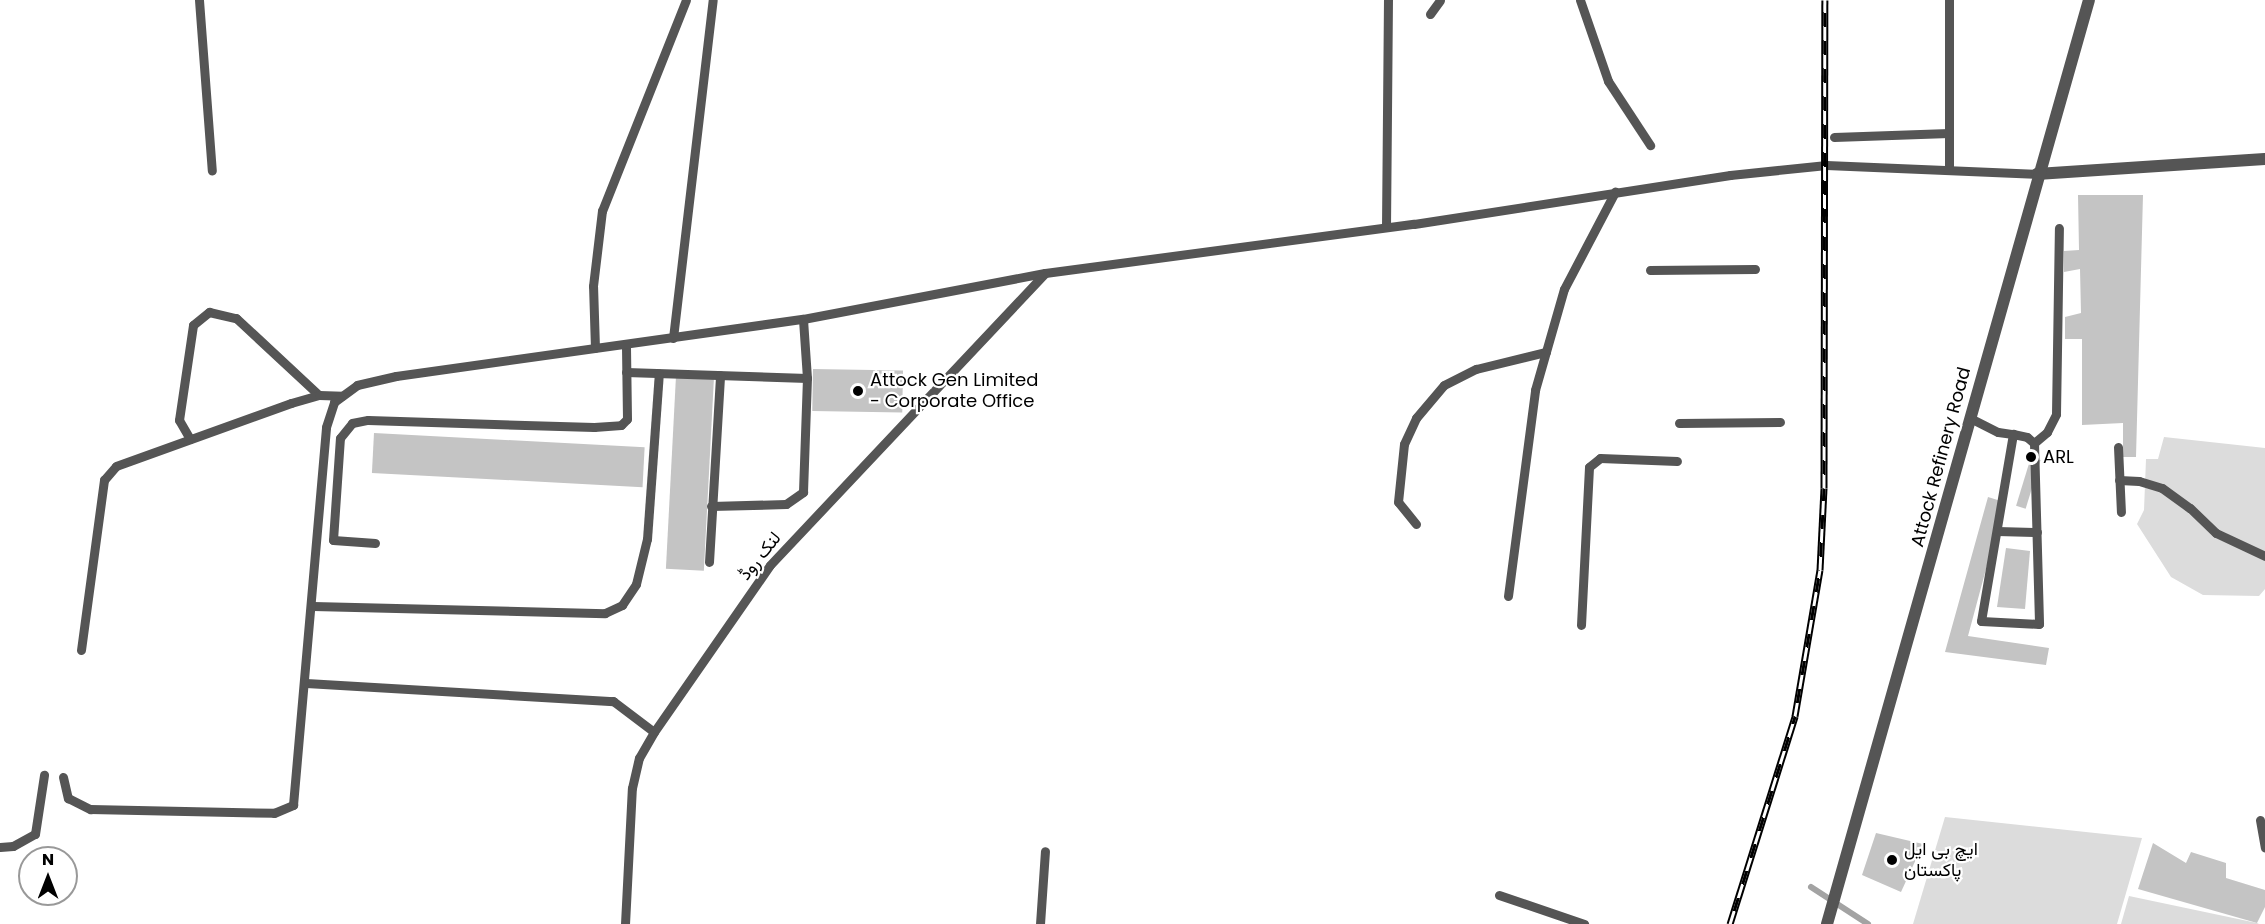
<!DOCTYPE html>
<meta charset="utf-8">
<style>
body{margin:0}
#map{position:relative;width:2265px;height:924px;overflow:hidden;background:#fff;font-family:Poppins,Vazirmatn,sans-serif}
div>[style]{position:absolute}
.green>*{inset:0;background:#dcdcdc}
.stream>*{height:6px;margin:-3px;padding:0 3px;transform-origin:3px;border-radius:3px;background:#a3a3a3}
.building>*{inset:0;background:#c4c4c4;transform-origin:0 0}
.service>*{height:9px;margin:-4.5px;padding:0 4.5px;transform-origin:4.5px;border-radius:4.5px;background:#555}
.tertiary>*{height:12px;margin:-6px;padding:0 6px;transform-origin:6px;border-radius:6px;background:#555}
.rail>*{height:7px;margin-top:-3.5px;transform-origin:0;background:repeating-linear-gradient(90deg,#fff 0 14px,#000 0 28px);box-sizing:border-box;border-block:2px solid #000}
.dots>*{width:16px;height:16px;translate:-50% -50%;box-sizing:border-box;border:3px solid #fff;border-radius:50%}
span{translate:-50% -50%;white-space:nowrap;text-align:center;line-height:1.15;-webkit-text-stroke:4.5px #fff;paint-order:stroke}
.poi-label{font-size:18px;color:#000}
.left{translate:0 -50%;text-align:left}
.street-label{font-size:18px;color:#000}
.north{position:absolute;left:18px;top:846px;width:60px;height:60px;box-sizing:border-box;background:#fff;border:2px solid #999;border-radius:50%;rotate:0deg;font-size:16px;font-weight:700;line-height:24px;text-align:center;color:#000}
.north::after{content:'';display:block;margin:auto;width:21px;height:27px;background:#000;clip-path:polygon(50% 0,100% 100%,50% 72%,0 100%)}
</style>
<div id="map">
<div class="green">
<i style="clip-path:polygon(2164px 437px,2265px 448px,2265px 589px,2259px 596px,2203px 595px,2171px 577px,2137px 524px,2144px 510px,2146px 459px,2158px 459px)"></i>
<i style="clip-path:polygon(1945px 817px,2142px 838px,2117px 924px,1913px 924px)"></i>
<i style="clip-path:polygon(2129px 896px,2257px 923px,2259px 924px,2121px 924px)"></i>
</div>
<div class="stream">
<i style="left:1811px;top:887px;width:68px;rotate:33deg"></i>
</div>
<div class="building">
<i style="clip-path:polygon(2078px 195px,2143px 195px,2136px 457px,2123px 457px,2123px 423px,2082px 425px,2082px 339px,2065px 339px,2065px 317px,2081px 313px,2080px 269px,2064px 272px,2064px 251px,2079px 250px)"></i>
<i style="left:813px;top:369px;width:90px;height:42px;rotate:1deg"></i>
<i style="left:676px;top:376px;width:38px;height:193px;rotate:3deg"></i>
<i style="left:374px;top:433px;width:271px;height:40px;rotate:3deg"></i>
<i style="left:2031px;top:457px;width:10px;height:51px;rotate:17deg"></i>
<i style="clip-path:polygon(1988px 497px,2004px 502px,1968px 636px,2049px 648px,2046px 665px,1945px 652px)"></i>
<i style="clip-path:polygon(2006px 548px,2030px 551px,2025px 609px,1997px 607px)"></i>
<i style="clip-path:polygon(1876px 833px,1923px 844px,1901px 892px,1862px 875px)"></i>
<i style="clip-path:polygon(2153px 843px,2186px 863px,2191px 852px,2226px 863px,2226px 878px,2265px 890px,2265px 907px,2257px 923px,2138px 889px)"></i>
</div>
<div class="service">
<i style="left:199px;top:0;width:171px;rotate:85.7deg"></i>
<i style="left:1580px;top:0;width:86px;rotate:70.9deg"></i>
<i style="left:1608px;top:81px;width:77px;rotate:56.7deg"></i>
<i style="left:1949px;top:0;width:170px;rotate:90deg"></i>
<i style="left:1430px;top:14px;width:17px;rotate:-54deg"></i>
<i style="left:1834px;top:137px;width:115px;rotate:-2deg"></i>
<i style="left:1386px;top:227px;width:227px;rotate:-89.5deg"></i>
<i style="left:1650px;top:270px;width:105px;rotate:-0.5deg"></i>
<i style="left:673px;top:338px;width:340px;rotate:-83.3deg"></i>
<i style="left:595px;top:348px;width:62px;rotate:-91.8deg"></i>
<i style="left:593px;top:286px;width:76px;rotate:-83.2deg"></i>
<i style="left:602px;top:211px;width:227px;rotate:-68.3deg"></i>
<i style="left:626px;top:372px;width:181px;rotate:1.9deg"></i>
<i style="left:1970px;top:418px;width:31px;rotate:27deg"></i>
<i style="left:1998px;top:432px;width:15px;rotate:8deg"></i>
<i style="left:2013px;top:434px;width:14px;rotate:12deg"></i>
<i style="left:2027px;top:437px;width:9px;rotate:41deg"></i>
<i style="left:2034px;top:443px;width:181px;rotate:88.4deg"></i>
<i style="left:2039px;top:624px;width:58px;rotate:-177deg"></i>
<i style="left:1981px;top:621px;width:190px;rotate:-80.3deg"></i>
<i style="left:1679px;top:423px;width:101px;rotate:-0.6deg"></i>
<i style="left:190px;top:439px;width:22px;rotate:-120deg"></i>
<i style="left:179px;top:420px;width:96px;rotate:-81.6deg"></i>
<i style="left:193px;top:325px;width:21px;rotate:-39deg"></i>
<i style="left:209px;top:312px;width:28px;rotate:13deg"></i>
<i style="left:236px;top:318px;width:113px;rotate:42.9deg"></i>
<i style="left:2034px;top:443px;width:17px;rotate:-40deg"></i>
<i style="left:2047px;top:432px;width:20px;rotate:-63deg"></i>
<i style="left:2056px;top:414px;width:186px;rotate:-89.1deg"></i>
<i style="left:2118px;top:447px;width:65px;rotate:87.4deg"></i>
<i style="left:2119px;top:480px;width:20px;rotate:3deg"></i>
<i style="left:2139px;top:481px;width:24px;rotate:17deg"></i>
<i style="left:2162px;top:488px;width:34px;rotate:36deg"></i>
<i style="left:2190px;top:508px;width:36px;rotate:44deg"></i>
<i style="left:2216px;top:533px;width:54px;rotate:25.1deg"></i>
<i style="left:711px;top:506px;width:75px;rotate:-1.5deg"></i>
<i style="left:786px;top:504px;width:21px;rotate:-35deg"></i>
<i style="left:803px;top:492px;width:114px;rotate:-88deg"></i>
<i style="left:807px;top:378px;width:59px;rotate:-93.9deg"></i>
<i style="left:1416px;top:524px;width:28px;rotate:-129deg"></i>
<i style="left:1398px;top:502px;width:58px;rotate:-84.1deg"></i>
<i style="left:1404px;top:444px;width:29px;rotate:-65deg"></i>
<i style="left:1416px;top:418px;width:43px;rotate:-49.7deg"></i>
<i style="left:1444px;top:385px;width:36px;rotate:-27deg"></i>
<i style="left:1476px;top:369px;width:72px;rotate:-13.7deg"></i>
<i style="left:1997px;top:531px;width:40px;rotate:1.4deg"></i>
<i style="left:375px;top:543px;width:42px;rotate:-175.9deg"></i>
<i style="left:333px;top:540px;width:102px;rotate:-86.1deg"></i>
<i style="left:340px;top:438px;width:19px;rotate:-51deg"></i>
<i style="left:352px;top:423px;width:16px;rotate:-11deg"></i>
<i style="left:368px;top:420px;width:226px;rotate:1.8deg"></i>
<i style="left:594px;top:427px;width:27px;rotate:-4deg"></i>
<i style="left:621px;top:425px;width:8px;rotate:-45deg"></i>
<i style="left:627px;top:419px;width:75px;rotate:-90.8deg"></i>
<i style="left:709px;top:562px;width:187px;rotate:-86.6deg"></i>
<i style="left:1508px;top:596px;width:208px;rotate:-82.5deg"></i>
<i style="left:1535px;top:390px;width:105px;rotate:-74deg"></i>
<i style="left:1564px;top:289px;width:110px;rotate:-62.3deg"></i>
<i style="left:313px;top:606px;width:292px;rotate:1.4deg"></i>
<i style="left:605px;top:613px;width:19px;rotate:-25deg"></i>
<i style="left:622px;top:605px;width:25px;rotate:-56deg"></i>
<i style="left:636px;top:584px;width:46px;rotate:-76.3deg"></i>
<i style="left:647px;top:539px;width:166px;rotate:-85.9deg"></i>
<i style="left:1581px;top:625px;width:158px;rotate:-87.1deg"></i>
<i style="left:1589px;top:467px;width:14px;rotate:-39deg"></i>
<i style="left:1600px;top:458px;width:77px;rotate:2.2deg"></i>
<i style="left:81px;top:650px;width:172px;rotate:-82.3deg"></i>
<i style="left:104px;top:480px;width:18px;rotate:-49deg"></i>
<i style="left:116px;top:466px;width:186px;rotate:-19.8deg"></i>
<i style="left:291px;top:403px;width:29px;rotate:-16deg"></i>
<i style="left:319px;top:395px;width:23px;rotate:2deg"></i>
<i style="left:306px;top:683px;width:308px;rotate:3.4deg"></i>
<i style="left:613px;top:701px;width:51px;rotate:37.1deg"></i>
<i style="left:63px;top:777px;width:22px;rotate:77deg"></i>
<i style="left:68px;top:798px;width:25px;rotate:27deg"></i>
<i style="left:90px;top:809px;width:184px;rotate:1.2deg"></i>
<i style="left:274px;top:813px;width:21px;rotate:-23deg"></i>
<i style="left:293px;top:805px;width:379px;rotate:-85deg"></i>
<i style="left:326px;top:427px;width:26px;rotate:-72deg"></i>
<i style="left:334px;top:402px;width:29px;rotate:-36deg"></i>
<i style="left:357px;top:385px;width:40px;rotate:-13deg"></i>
<i style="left:396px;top:376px;width:411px;rotate:-8deg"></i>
<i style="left:803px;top:319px;width:246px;rotate:-10.8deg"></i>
<i style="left:1045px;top:273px;width:372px;rotate:-7.6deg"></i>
<i style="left:1414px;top:224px;width:320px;rotate:-8.8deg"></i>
<i style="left:1730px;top:175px;width:97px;rotate:-5.9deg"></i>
<i style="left:1826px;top:165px;width:211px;rotate:2.4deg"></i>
<i style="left:2260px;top:820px;width:28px;rotate:80deg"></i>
<i style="left:0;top:847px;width:13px;rotate:-4deg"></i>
<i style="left:13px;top:846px;width:25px;rotate:-29deg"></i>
<i style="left:35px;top:834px;width:60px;rotate:-81.3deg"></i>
<i style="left:1499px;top:895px;width:90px;rotate:18.8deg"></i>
<i style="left:625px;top:924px;width:136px;rotate:-87.1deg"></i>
<i style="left:632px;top:788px;width:31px;rotate:-77deg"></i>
<i style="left:639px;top:758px;width:30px;rotate:-60deg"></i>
<i style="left:654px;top:732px;width:203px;rotate:-55.2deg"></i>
<i style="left:770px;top:565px;width:401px;rotate:-46.7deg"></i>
<i style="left:1040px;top:924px;width:73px;rotate:-86.1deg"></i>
</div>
<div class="tertiary">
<i style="left:2037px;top:174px;width:228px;rotate:-3.8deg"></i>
<i style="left:1827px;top:924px;width:960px;rotate:-74.17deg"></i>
</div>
<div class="rail">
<i style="left:1730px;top:924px;width:218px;rotate:-72.6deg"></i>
<i style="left:1795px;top:716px;width:148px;rotate:-80.3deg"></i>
<i style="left:1820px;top:570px;width:82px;rotate:-87.2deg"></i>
<i style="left:1824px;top:488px;width:488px;rotate:-89.9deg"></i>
</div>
<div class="dots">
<i style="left:858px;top:391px;background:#000"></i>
<i style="left:2031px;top:457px;background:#000"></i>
<i style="left:1892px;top:860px;background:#000"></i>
</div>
<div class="poi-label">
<span class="left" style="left:870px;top:391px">Attock Gen Limited<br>- Corporate Office</span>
<span class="left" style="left:2043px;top:457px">ARL</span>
<span class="left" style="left:1904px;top:860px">ایچ بی ایل<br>پاکستان</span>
</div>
<div class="street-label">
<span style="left:1941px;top:457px;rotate:-75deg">Attock Refinery Road</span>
<span style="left:760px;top:556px;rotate:-51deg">لنک روڈ</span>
</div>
<div class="north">N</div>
</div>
